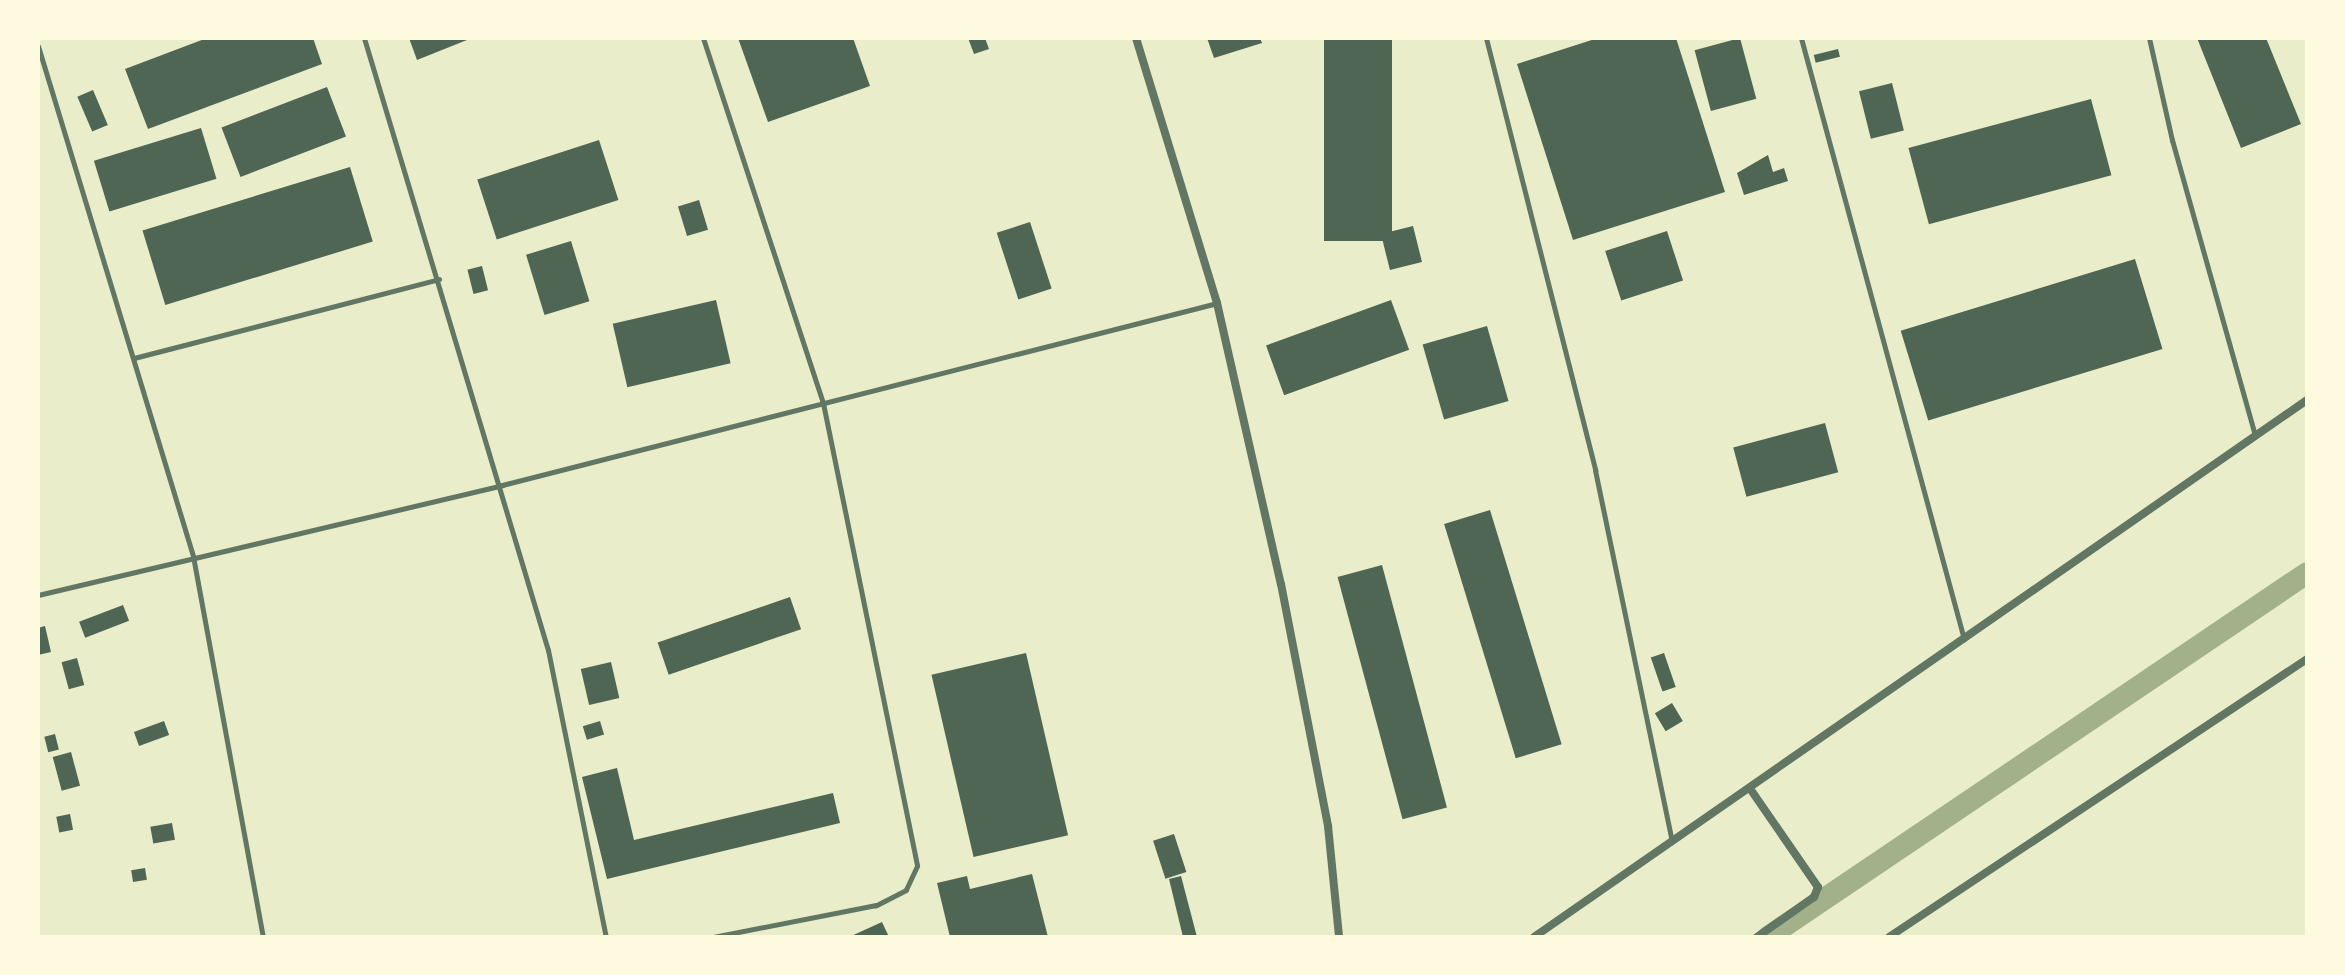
<!DOCTYPE html>
<style>
body{margin:0}
#map{position:relative;width:2345px;height:975px;overflow:hidden;background:#e9edc9;font-family:Roboto,sans-serif}
div>[style]{position:absolute}
.canal>*{height:22px;margin:-11px;padding:0 11px;transform-origin:11px;border-radius:11px;background:#a3b18a}
.building>*{inset:0;background:#4f6655;transform-origin:0 0}
.service>*{height:5px;margin:-2.5px;padding:0 2.5px;transform-origin:2.5px;border-radius:2.5px;background:#617663}
.minor>*{height:8px;margin:-4px;padding:0 4px;transform-origin:4px;border-radius:4px;background:#617663}
span{translate:-50% -50%;white-space:nowrap;text-align:center;line-height:1.15;-webkit-text-stroke:6px #fefae0;paint-order:stroke}
.frame{position:absolute;inset:0;border:40px solid #fefae0;pointer-events:none}
</style>
<div id="map">
<div class="canal">
<i style="left:1768px;top:937px;width:650px;rotate:-34.03deg"></i>
</div>
<div class="building">
<i style="clip-path:polygon(207px 38px,313px 38px,322px 64px,148px 129px,125px 69px)"></i>
<i style="clip-path:polygon(409px 38px,472px 38px,417px 60px)"></i>
<i style="clip-path:polygon(738px 38px,853px 38px,870px 86px,768px 122px)"></i>
<i style="clip-path:polygon(968px 38px,985px 38px,989px 49px,974px 54px)"></i>
<i style="clip-path:polygon(1207px 38px,1260px 38px,1262px 43px,1214px 58px)"></i>
<i style="left:1324px;top:38px;width:68px;height:203px"></i>
<i style="clip-path:polygon(1598px 38px,1676px 38px,1725px 192px,1573px 240px,1517px 64px)"></i>
<i style="left:1740px;top:38px;width:63px;height:47px;rotate:75deg"></i>
<i style="clip-path:polygon(2197px 38px,2266px 38px,2301px 124px,2241px 148px)"></i>
<i style="left:1838px;top:49px;width:8px;height:25px;rotate:76deg"></i>
<i style="left:1892px;top:83px;width:49px;height:34px;rotate:76deg"></i>
<i style="left:327px;top:87px;width:53px;height:113px;rotate:69deg"></i>
<i style="left:93px;top:90px;width:38px;height:17px;rotate:67deg"></i>
<i style="left:2091px;top:99px;width:79px;height:189px;rotate:75deg"></i>
<i style="left:201px;top:128px;width:53px;height:112px;rotate:73deg"></i>
<i style="left:599px;top:140px;width:63px;height:128px;rotate:72deg"></i>
<i style="clip-path:polygon(1768px 155px,1773px 172px,1784px 168px,1788px 181px,1744px 195px,1737px 173px)"></i>
<i style="left:350px;top:167px;width:78px;height:217px;rotate:73deg"></i>
<i style="left:699px;top:200px;width:31px;height:22px;rotate:73deg"></i>
<i style="left:1030px;top:222px;width:70px;height:35px;rotate:72deg"></i>
<i style="left:1413px;top:226px;width:37px;height:33px;rotate:76deg"></i>
<i style="left:1667px;top:231px;width:52px;height:65px;rotate:72deg"></i>
<i style="left:571px;top:241px;width:63px;height:47px;rotate:73deg"></i>
<i style="left:2135px;top:259px;width:94px;height:245px;rotate:73deg"></i>
<i style="left:482px;top:266px;width:25px;height:15px;rotate:76deg"></i>
<i style="left:716px;top:300px;width:65px;height:106px;rotate:77deg"></i>
<i style="left:1391px;top:300px;width:53px;height:133px;rotate:70deg"></i>
<i style="left:1487px;top:326px;width:78px;height:67px;rotate:74deg"></i>
<i style="left:1825px;top:423px;width:51px;height:95px;rotate:75deg"></i>
<i style="left:1490px;top:510px;width:245px;height:48px;rotate:73deg"></i>
<i style="left:1382px;top:565px;width:251px;height:46px;rotate:75deg"></i>
<i style="left:790px;top:597px;width:34px;height:140px;rotate:71deg"></i>
<i style="left:123px;top:605px;width:17px;height:47px;rotate:69deg"></i>
<i style="clip-path:polygon(45px 626px,51px 652px,38px 655px,38px 628px)"></i>
<i style="left:1026px;top:653px;width:187px;height:97px;rotate:77deg"></i>
<i style="left:1664px;top:653px;width:36px;height:14px;rotate:71deg"></i>
<i style="left:77px;top:658px;width:28px;height:16px;rotate:75deg"></i>
<i style="left:611px;top:662px;width:37px;height:31px;rotate:77deg"></i>
<i style="left:1672px;top:703px;width:21px;height:20px;rotate:59deg"></i>
<i style="left:164px;top:721px;width:15px;height:32px;rotate:70deg"></i>
<i style="left:600px;top:721px;width:14px;height:18px;rotate:73deg"></i>
<i style="left:55px;top:734px;width:16px;height:11px;rotate:76deg"></i>
<i style="left:71px;top:752px;width:35px;height:19px;rotate:75deg"></i>
<i style="clip-path:polygon(617px 768px,634px 840px,833px 793px,840px 823px,607px 879px,582px 777px)"></i>
<i style="left:70px;top:814px;width:16px;height:14px;rotate:79deg"></i>
<i style="left:172px;top:823px;width:17px;height:22px;rotate:80deg"></i>
<i style="left:1174px;top:834px;width:40px;height:22px;rotate:72deg"></i>
<i style="left:145px;top:868px;width:12px;height:14px;rotate:81deg"></i>
<i style="clip-path:polygon(1032px 874px,1048px 937px,950px 937px,937px 883px,967px 876px,970px 889px)"></i>
<i style="clip-path:polygon(1181px 876px,1197px 937px,1183px 937px,1169px 879px)"></i>
<i style="clip-path:polygon(882px 922px,889px 937px,849px 937px)"></i>
</div>
<div class="service">
<i style="left:364px;top:38px;width:639px;rotate:73.27deg"></i>
<i style="left:548px;top:650px;width:293px;rotate:78.6deg"></i>
<i style="left:703px;top:38px;width:384px;rotate:71.8deg"></i>
<i style="left:823px;top:403px;width:472px;rotate:78.5deg"></i>
<i style="left:917px;top:866px;width:26px;rotate:115deg"></i>
<i style="left:906px;top:890px;width:34px;rotate:153deg"></i>
<i style="left:876px;top:905px;width:166px;rotate:168.9deg"></i>
<i style="left:1486px;top:38px;width:446px;rotate:75.8deg"></i>
<i style="left:1595px;top:470px;width:375px;rotate:78.3deg"></i>
<i style="left:1801px;top:38px;width:623px;rotate:74.83deg"></i>
<i style="left:2149px;top:38px;width:105px;rotate:77.3deg"></i>
<i style="left:2172px;top:140px;width:306px;rotate:74.3deg"></i>
<i style="left:38px;top:46px;width:533px;rotate:73.09deg"></i>
<i style="left:193px;top:556px;width:387px;rotate:79.6deg"></i>
<i style="left:134px;top:358px;width:315px;rotate:-14.5deg"></i>
<i style="left:38px;top:595px;width:477px;rotate:-13.3deg"></i>
<i style="left:502px;top:485px;width:738px;rotate:-14.28deg"></i>
</div>
<div class="minor">
<i style="left:1136px;top:38px;width:277px;rotate:73deg"></i>
<i style="left:1217px;top:303px;width:288px;rotate:77.2deg"></i>
<i style="left:1281px;top:584px;width:247px;rotate:79deg"></i>
<i style="left:1328px;top:826px;width:112px;rotate:84.3deg"></i>
<i style="left:1751px;top:790px;width:118px;rotate:55.4deg"></i>
<i style="left:1818px;top:887px;width:11px;rotate:112deg"></i>
<i style="left:1814px;top:897px;width:70px;rotate:144.9deg"></i>
<i style="left:1534px;top:937px;width:941px;rotate:-34.79deg"></i>
<i style="left:1889px;top:937px;width:502px;rotate:-33.63deg"></i>
</div>
<div class="frame"></div>
</div>
